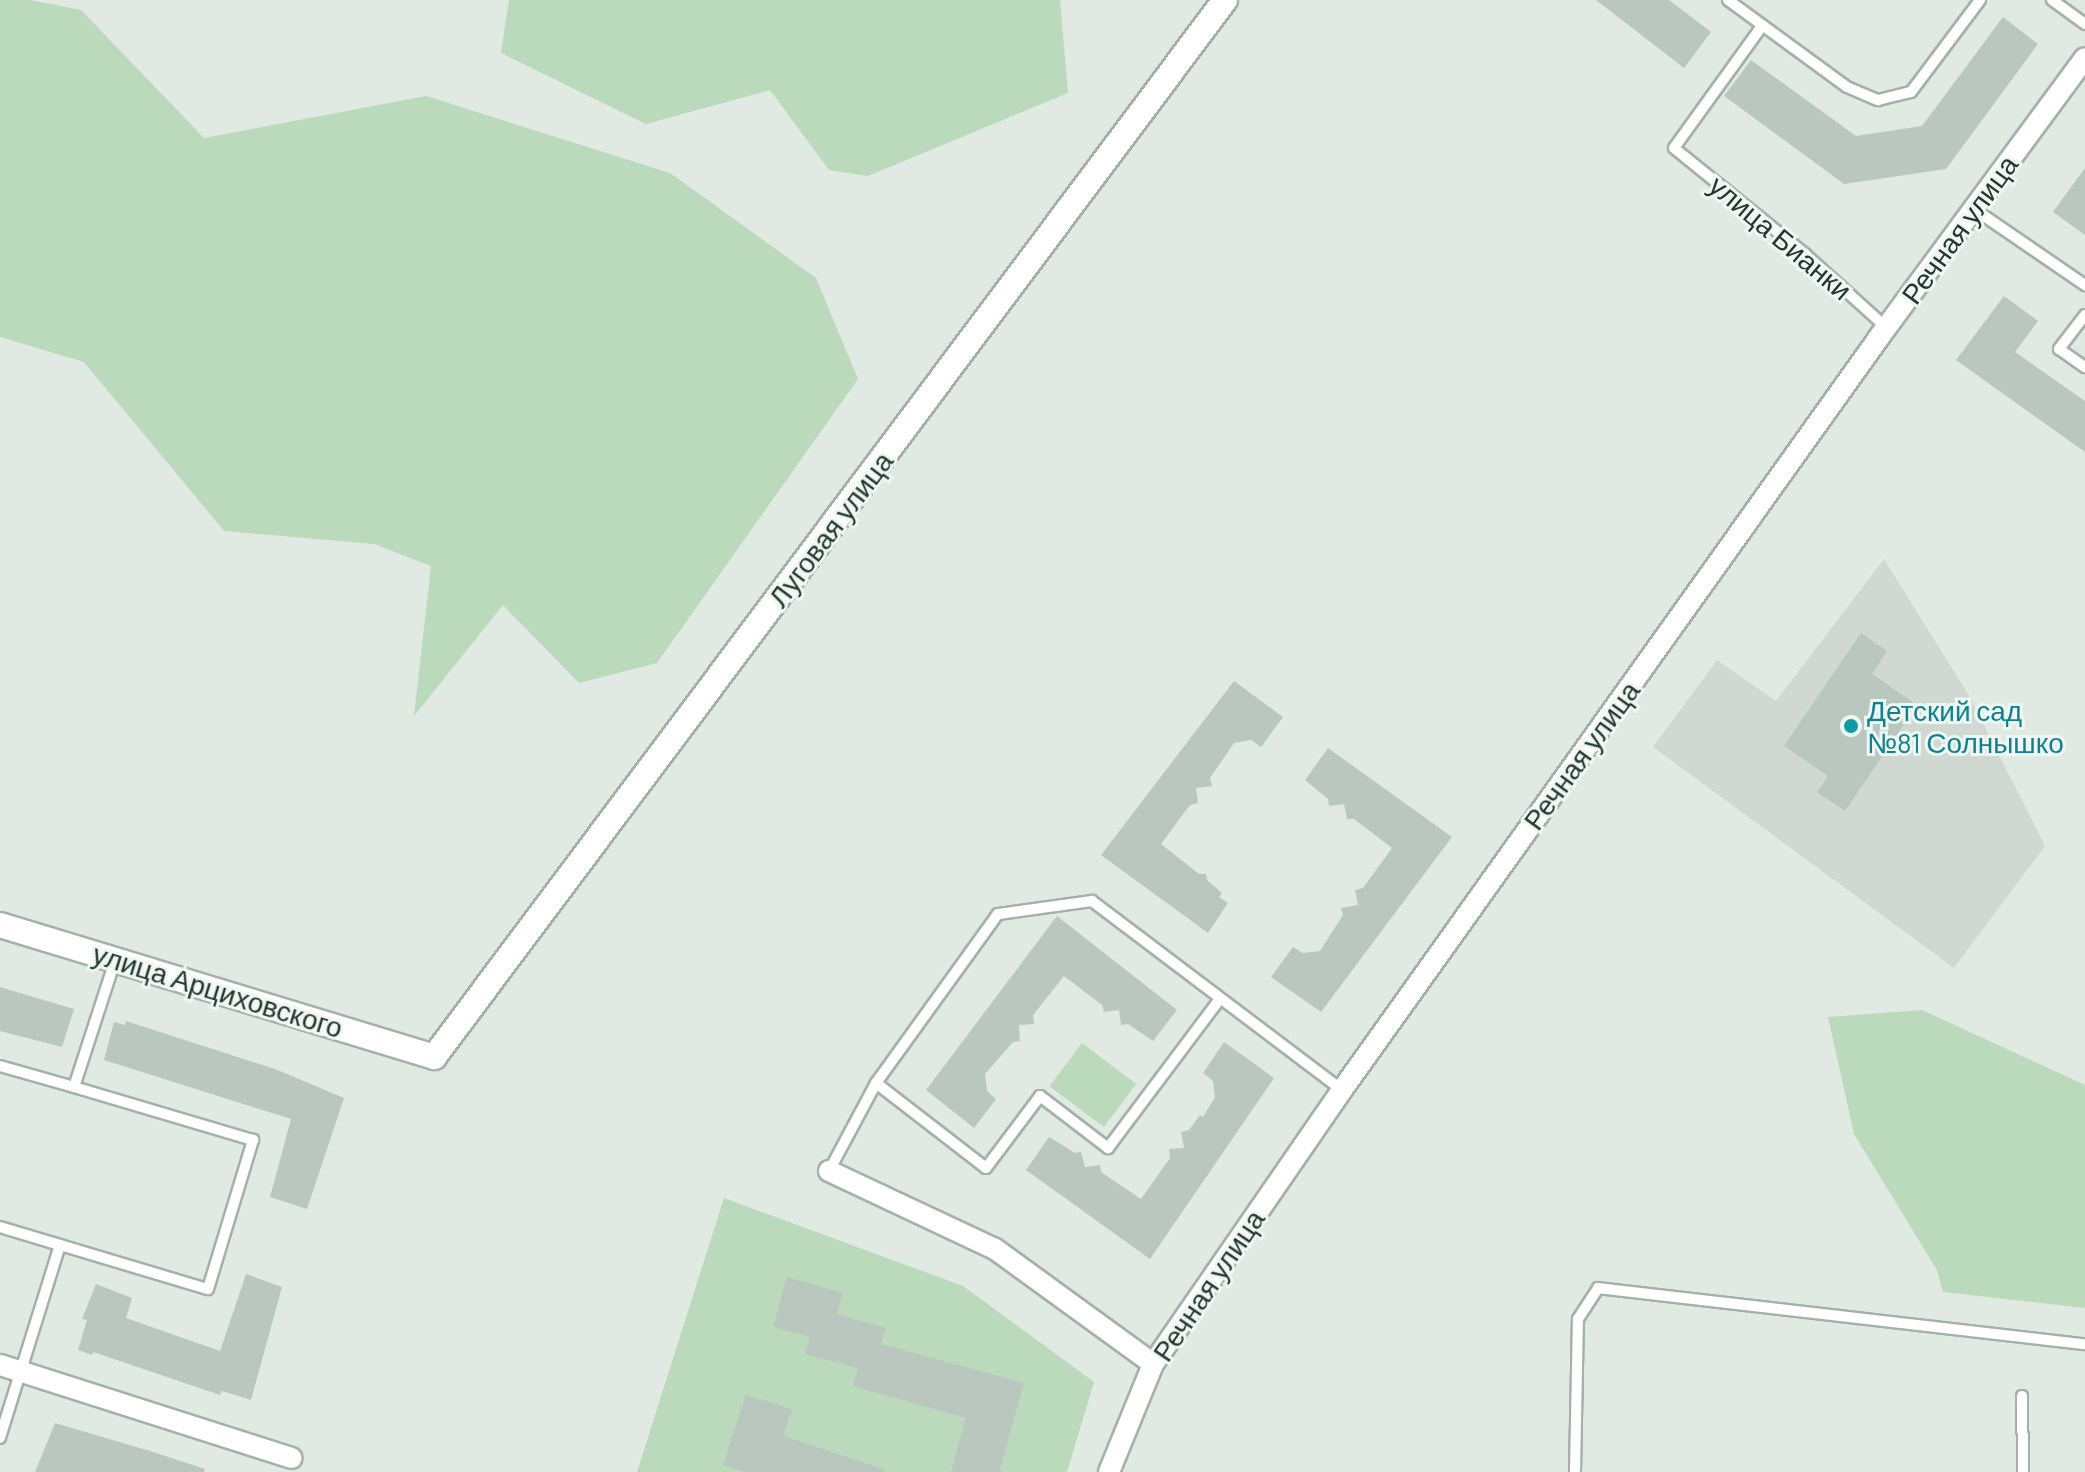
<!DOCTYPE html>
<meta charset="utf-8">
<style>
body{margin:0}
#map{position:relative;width:2085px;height:1472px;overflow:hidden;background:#e0eae3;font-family:Barlow,sans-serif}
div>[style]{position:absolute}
.built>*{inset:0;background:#cfd9d2}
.green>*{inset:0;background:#bbd9bb;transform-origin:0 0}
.building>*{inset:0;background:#b9c7be}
.roads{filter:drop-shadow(2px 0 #a4b1a9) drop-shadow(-2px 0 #a4b1a9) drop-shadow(0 2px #a4b1a9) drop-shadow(0 -2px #a4b1a9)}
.lane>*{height:10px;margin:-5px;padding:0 5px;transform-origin:5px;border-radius:5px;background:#fff}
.street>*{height:20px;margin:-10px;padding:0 10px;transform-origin:10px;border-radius:10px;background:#fff}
.secondary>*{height:24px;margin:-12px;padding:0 12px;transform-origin:12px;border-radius:12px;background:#fff}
.dots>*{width:22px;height:22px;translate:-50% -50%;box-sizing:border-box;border:4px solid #f0f7f2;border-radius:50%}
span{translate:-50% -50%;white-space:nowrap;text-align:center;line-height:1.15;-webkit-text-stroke:6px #f0f7f2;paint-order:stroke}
.street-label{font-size:28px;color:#23382d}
.culture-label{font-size:28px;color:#0d838f}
.left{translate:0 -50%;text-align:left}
</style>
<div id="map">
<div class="built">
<i style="clip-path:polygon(1884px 559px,1968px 694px,2045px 846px,1954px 968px,1653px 747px,1717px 660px,1776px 701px)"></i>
</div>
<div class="green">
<i style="clip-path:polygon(0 0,30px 0,81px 10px,204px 138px,426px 96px,670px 173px,816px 278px,858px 379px,657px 663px,579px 683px,503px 605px,414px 716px,431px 566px,374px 544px,224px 531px,84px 362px,0 337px)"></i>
<i style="clip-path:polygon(509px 0,1060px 0,1068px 93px,868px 176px,829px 170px,770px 90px,646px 124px,501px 53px)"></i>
<i style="clip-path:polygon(1922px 1010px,2085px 1085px,2085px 1308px,1943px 1292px,1937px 1270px,1854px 1134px,1828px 1017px)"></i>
<i style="left:1082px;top:1043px;width:68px;height:54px;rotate:37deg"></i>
<i style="clip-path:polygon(724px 1198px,963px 1286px,1094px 1382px,1067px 1472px,637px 1472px)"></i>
</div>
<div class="building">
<i style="clip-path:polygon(1596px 0,1669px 0,1711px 32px,1684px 68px)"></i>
<i style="clip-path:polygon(2003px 17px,2038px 44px,1946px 169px,1844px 184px,1724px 96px,1751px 60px,1856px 136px,1922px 126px)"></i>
<i style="clip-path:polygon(2085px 168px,2085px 235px,2053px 212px)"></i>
<i style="clip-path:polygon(2004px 296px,2038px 321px,2015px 352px,2085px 401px,2085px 452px,1956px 360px)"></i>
<i style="clip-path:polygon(1861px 633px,1887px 651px,1872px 674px,1917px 705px,1845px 811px,1817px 792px,1828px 776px,1784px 746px)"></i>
<i style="clip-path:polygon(1234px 681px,1283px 717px,1261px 747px,1251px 740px,1234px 743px,1210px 778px,1212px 786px,1196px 788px,1198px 803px,1190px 805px,1161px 844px,1199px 874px,1206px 874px,1207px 880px,1222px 893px,1219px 897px,1228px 903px,1208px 933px,1101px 855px)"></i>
<i style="clip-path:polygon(1328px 748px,1452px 837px,1321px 1012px,1271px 977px,1293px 947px,1303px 953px,1320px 951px,1343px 915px,1341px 908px,1358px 905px,1355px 890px,1363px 888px,1392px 848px,1354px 819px,1347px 819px,1344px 804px,1329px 806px,1328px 799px,1305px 780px)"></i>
<i style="clip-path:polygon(1057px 916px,1177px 1010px,1153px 1041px,1128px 1024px,1121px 1025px,1119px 1010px,1104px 1012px,1102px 1005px,1064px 976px,1033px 1015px,1034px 1024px,1019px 1025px,1020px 1041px,1013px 1042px,985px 1074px,987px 1091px,996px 1099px,974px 1128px,926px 1090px)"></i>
<i style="clip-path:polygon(0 987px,74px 1009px,62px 1047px,0 1031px)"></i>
<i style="clip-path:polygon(126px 1021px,275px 1069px,344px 1098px,307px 1209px,270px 1197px,291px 1119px,104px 1060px,114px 1022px,125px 1025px)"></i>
<i style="clip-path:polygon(1224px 1042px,1274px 1078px,1150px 1259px,1026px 1170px,1049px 1137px,1075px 1153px,1081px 1152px,1085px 1167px,1100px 1165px,1101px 1172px,1141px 1199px,1170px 1158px,1169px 1149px,1184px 1148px,1181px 1132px,1189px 1130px,1200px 1115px,1203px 1117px,1215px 1097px,1213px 1081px,1203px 1073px)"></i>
<i style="clip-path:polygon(246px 1274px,282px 1287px,251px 1400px,222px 1391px,220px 1395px,93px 1352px,92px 1355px,78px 1350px,87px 1320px,82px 1319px,96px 1284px,132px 1298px,126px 1318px,220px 1351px)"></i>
<i style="clip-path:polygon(787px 1277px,843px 1293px,837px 1314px,886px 1328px,881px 1344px,1024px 1383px,999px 1472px,951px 1472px,966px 1418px,853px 1386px,858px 1368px,805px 1354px,810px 1337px,773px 1327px)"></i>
<i style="clip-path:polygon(746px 1395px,792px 1409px,783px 1436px,884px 1469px,884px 1472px,744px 1472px,723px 1465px)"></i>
<i style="clip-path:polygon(55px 1423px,150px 1451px,205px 1469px,204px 1472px,35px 1472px)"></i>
</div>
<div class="roads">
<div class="lane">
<i style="left:1728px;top:0;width:147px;rotate:36.2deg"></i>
<i style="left:1847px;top:87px;width:34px;rotate:23deg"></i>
<i style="left:1878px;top:100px;width:34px;rotate:-14deg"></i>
<i style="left:1911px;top:92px;width:115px;rotate:-53.1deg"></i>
<i style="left:2052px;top:0;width:41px;rotate:36deg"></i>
<i style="left:1762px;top:26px;width:150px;rotate:125.8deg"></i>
<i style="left:1674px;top:148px;width:169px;rotate:39deg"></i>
<i style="left:1805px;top:254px;width:110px;rotate:42.1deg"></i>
<i style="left:1974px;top:209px;width:135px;rotate:34.4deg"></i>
<i style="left:2085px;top:315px;width:43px;rotate:127.4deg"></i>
<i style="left:2059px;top:349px;width:32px;rotate:35deg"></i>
<i style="left:0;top:1066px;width:77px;rotate:15.8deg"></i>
<i style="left:74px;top:1087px;width:133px;rotate:-72deg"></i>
<i style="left:876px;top:1083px;width:139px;rotate:37.7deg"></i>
<i style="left:986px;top:1168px;width:90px;rotate:-53.1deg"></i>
<i style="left:1040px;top:1096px;width:86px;rotate:37.4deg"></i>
<i style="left:1108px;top:1148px;width:185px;rotate:-53.1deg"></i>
<i style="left:829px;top:1171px;width:100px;rotate:-61.9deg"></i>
<i style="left:876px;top:1083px;width:208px;rotate:-54.2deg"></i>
<i style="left:998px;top:914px;width:95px;rotate:-7.9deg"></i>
<i style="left:1092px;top:901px;width:313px;rotate:37.1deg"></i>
<i style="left:0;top:1227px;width:63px;rotate:16.7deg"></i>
<i style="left:60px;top:1245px;width:202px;rotate:107.3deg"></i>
<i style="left:60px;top:1245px;width:154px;rotate:16.6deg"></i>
<i style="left:208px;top:1289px;width:156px;rotate:-73.2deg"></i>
<i style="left:253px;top:1140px;width:187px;rotate:-163.5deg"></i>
<i style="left:2022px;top:1396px;width:76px;rotate:89.2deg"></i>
<i style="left:1575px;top:1472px;width:153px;rotate:-88.9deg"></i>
<i style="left:1578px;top:1319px;width:37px;rotate:-57deg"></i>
<i style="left:1598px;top:1288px;width:490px;rotate:6.6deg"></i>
</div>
<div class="street">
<i style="left:829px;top:1171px;width:183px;rotate:25.2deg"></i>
<i style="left:995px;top:1249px;width:195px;rotate:36deg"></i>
<i style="left:0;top:1365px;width:306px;rotate:17.7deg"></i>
<i style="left:1109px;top:1472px;width:117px;rotate:-67.8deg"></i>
<i style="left:1153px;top:1364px;width:333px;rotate:-55.4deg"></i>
<i style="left:1342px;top:1090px;width:926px;rotate:-54.49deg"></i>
<i style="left:1880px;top:336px;width:345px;rotate:-53.6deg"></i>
</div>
<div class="secondary">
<i style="left:0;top:925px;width:454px;rotate:16.9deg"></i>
<i style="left:434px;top:1057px;width:1320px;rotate:-53.19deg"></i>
</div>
</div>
<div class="dots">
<i style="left:1851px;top:726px;background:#0f9aa8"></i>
</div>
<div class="street-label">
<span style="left:1959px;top:229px;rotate:-54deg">Речная улица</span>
<span style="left:1781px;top:237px;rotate:40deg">улица Бианки</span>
<span style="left:830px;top:529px;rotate:-53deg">Луговая улица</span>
<span style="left:1581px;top:755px;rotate:-54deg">Речная улица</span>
<span style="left:218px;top:990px;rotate:17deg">улица Арциховского</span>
<span style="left:1208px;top:1285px;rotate:-56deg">Речная улица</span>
</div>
<div class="culture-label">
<span class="left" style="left:1867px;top:726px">Детский сад<br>№81 Солнышко</span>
</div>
</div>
